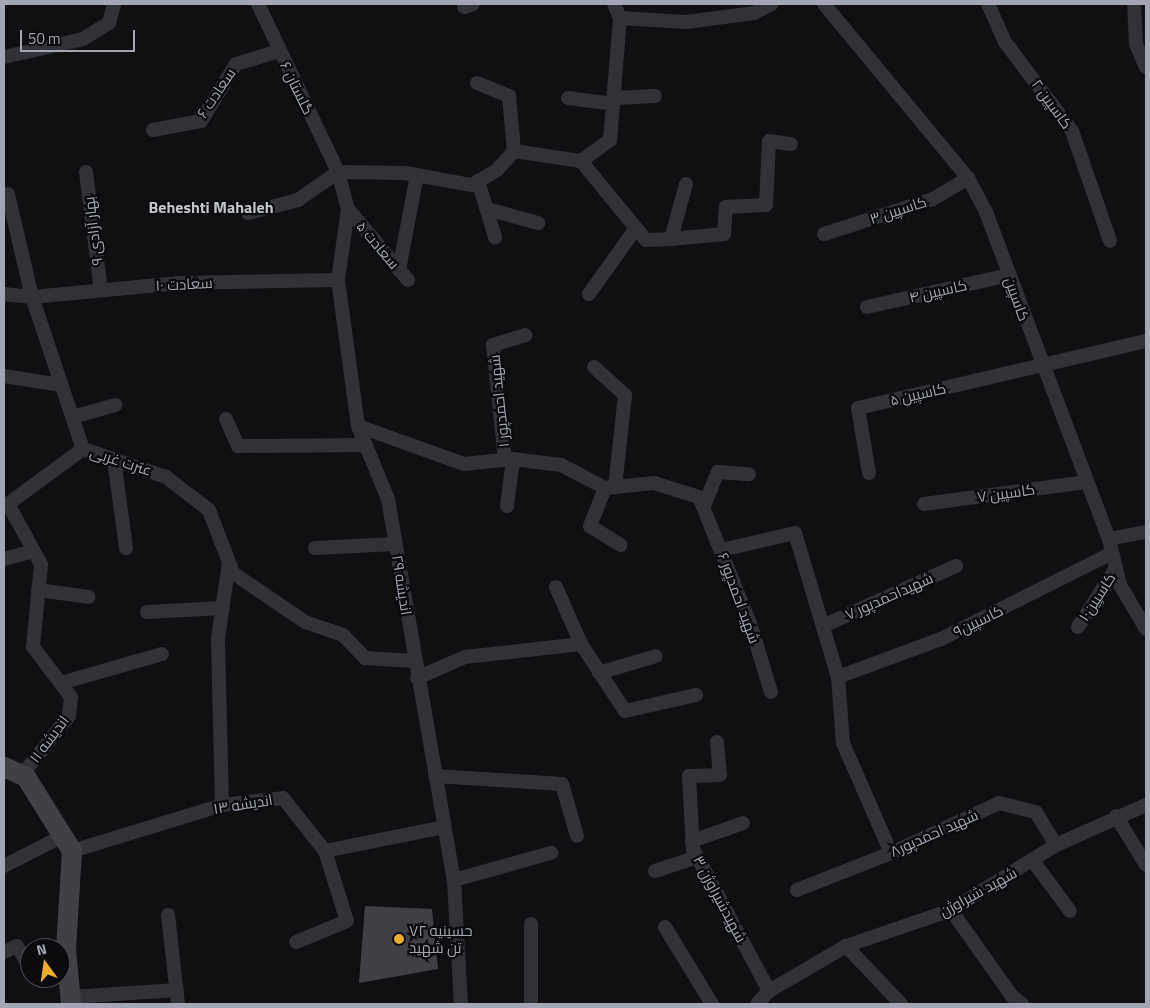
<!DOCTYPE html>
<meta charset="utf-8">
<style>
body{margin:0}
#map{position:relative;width:1150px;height:1008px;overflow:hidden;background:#101012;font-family:"Titillium Web",Cairo,sans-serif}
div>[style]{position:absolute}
.building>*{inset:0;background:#3f4045}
.street>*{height:14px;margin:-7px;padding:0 7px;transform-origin:7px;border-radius:7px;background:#313237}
.secondary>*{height:20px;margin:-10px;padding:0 10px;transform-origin:10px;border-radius:10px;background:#3f4147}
.dots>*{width:14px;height:14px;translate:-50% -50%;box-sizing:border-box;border:2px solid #0b0b0d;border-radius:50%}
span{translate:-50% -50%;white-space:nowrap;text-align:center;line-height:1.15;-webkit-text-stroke:4.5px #0b0b0d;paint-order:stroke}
.street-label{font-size:15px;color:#a2a7b3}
.poi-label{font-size:15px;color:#a2a7b3}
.left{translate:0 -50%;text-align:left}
.neighbourhood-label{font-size:16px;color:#c2c6cf;font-weight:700}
.frame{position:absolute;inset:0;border:5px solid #a2a7b3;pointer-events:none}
.north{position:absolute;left:20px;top:938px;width:50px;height:50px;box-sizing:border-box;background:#0b0b0d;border:1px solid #47494f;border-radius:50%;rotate:346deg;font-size:14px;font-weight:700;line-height:20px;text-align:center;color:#a2a7b3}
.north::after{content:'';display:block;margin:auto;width:18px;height:22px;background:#f1ad29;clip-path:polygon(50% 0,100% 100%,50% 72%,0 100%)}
.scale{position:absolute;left:20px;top:30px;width:115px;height:22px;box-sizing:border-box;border:2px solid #a2a7b3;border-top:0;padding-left:6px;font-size:15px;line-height:18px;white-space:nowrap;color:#a2a7b3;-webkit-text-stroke:4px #0b0b0d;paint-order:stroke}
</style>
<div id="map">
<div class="building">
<i style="clip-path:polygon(365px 906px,432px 909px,438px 969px,359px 983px)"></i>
</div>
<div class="street">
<i style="left:258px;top:4px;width:186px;rotate:64.5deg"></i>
<i style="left:338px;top:172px;width:38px;rotate:75deg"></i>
<i style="left:348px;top:209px;width:72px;rotate:98deg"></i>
<i style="left:338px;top:280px;width:147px;rotate:82.2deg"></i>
<i style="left:358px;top:426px;width:79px;rotate:67.7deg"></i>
<i style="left:388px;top:499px;width:387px;rotate:80.2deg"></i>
<i style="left:454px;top:880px;width:124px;rotate:86.8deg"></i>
<i style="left:824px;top:4px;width:226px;rotate:50.4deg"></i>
<i style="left:968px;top:178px;width:38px;rotate:62deg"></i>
<i style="left:986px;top:212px;width:349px;rotate:69.4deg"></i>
<i style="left:1109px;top:539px;width:47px;rotate:76.6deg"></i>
<i style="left:1120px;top:585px;width:51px;rotate:59.4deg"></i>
<i style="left:988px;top:4px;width:42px;rotate:65.9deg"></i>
<i style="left:1005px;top:42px;width:111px;rotate:53deg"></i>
<i style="left:1072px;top:131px;width:116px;rotate:70.9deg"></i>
<i style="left:1134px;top:4px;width:40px;rotate:87.1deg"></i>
<i style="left:1136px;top:44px;width:25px;rotate:67deg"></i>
<i style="left:464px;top:7px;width:9px;rotate:-18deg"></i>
<i style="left:620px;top:18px;width:66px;rotate:3.5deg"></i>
<i style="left:686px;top:22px;width:69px;rotate:-7.5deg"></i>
<i style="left:754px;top:13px;width:20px;rotate:-27deg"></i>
<i style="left:4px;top:57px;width:81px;rotate:-12.8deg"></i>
<i style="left:83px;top:39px;width:31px;rotate:-32deg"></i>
<i style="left:109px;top:23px;width:20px;rotate:-75deg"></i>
<i style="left:477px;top:83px;width:35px;rotate:22deg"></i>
<i style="left:509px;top:96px;width:55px;rotate:84.8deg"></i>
<i style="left:568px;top:98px;width:46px;rotate:7.4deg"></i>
<i style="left:614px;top:98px;width:41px;rotate:-2.8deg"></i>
<i style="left:153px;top:130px;width:49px;rotate:-10.6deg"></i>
<i style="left:201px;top:121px;width:67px;rotate:-58.4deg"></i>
<i style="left:236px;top:64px;width:45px;rotate:-16.8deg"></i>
<i style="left:581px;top:161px;width:102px;rotate:50.6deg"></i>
<i style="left:646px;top:240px;width:25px;rotate:-2deg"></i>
<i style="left:671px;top:239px;width:53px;rotate:-5.4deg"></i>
<i style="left:724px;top:234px;width:27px;rotate:-86deg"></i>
<i style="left:726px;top:207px;width:40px;rotate:-2.9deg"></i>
<i style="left:766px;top:205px;width:64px;rotate:-87.3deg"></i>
<i style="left:769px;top:141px;width:22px;rotate:8deg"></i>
<i style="left:86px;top:172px;width:119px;rotate:82.8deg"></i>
<i style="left:338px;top:172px;width:67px;rotate:0.9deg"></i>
<i style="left:405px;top:173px;width:68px;rotate:10.2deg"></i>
<i style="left:472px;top:185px;width:29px;rotate:-31deg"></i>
<i style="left:497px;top:170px;width:25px;rotate:-48deg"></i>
<i style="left:514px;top:151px;width:68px;rotate:8.5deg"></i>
<i style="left:581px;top:161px;width:36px;rotate:-36deg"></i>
<i style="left:610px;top:140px;width:122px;rotate:-85.3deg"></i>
<i style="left:620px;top:18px;width:15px;rotate:-113deg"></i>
<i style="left:478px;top:181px;width:59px;rotate:73.1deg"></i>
<i style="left:8px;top:194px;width:106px;rotate:76.9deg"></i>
<i style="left:32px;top:297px;width:160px;rotate:71.5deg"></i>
<i style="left:83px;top:449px;width:88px;rotate:18.6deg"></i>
<i style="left:166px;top:477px;width:54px;rotate:37.5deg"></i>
<i style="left:209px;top:510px;width:67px;rotate:69.1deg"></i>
<i style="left:233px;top:573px;width:87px;rotate:34.2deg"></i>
<i style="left:305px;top:622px;width:40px;rotate:18.9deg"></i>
<i style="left:343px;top:635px;width:32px;rotate:46deg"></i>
<i style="left:365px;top:658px;width:50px;rotate:3.4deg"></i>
<i style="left:348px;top:209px;width:93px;rotate:49.8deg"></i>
<i style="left:487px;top:209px;width:53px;rotate:15.4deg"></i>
<i style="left:248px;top:213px;width:52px;rotate:-14.6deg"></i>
<i style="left:298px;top:200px;width:49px;rotate:-35deg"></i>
<i style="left:824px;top:234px;width:114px;rotate:-17.8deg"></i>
<i style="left:933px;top:199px;width:41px;rotate:-31deg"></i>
<i style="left:671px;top:239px;width:57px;rotate:-74.7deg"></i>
<i style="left:399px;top:270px;width:97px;rotate:-79.3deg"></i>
<i style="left:4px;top:294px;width:28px;rotate:6deg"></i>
<i style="left:32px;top:297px;width:148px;rotate:-5.4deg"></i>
<i style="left:179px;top:283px;width:159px;rotate:-1.1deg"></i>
<i style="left:589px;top:294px;width:81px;rotate:-54.5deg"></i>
<i style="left:867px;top:307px;width:146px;rotate:-12.7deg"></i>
<i style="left:594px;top:367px;width:42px;rotate:42.1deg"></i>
<i style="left:625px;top:395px;width:93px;rotate:96.2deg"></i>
<i style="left:4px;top:376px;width:58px;rotate:9deg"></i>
<i style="left:72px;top:417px;width:45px;rotate:-15.6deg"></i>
<i style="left:226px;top:419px;width:30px;rotate:66deg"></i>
<i style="left:238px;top:446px;width:128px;rotate:-0.4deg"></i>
<i style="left:358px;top:426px;width:113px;rotate:19.7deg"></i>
<i style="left:464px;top:464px;width:49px;rotate:-5.8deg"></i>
<i style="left:513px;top:459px;width:48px;rotate:7.1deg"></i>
<i style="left:561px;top:465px;width:50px;rotate:27.6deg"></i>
<i style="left:605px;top:488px;width:49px;rotate:-5.8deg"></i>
<i style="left:654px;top:483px;width:47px;rotate:17.3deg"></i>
<i style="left:699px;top:497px;width:136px;rotate:68deg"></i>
<i style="left:750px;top:623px;width:72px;rotate:73.1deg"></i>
<i style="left:114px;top:459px;width:90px;rotate:82.3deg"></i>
<i style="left:505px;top:460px;width:116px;rotate:-96deg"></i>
<i style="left:493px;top:345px;width:34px;rotate:-17deg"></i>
<i style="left:869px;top:473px;width:66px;rotate:-99.6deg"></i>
<i style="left:858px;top:408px;width:296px;rotate:-13.1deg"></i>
<i style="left:605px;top:488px;width:41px;rotate:111.5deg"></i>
<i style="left:590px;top:526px;width:36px;rotate:32deg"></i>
<i style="left:924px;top:504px;width:164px;rotate:-7.7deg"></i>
<i style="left:507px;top:506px;width:47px;rotate:-82.7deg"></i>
<i style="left:704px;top:506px;width:37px;rotate:-68deg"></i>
<i style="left:718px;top:472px;width:31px;rotate:4deg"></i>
<i style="left:1109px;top:539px;width:38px;rotate:-11deg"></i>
<i style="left:315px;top:548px;width:80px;rotate:-2.9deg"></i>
<i style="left:721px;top:550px;width:76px;rotate:-12.9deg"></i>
<i style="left:795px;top:533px;width:150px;rotate:73.4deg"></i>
<i style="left:838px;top:677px;width:66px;rotate:85.7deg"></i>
<i style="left:843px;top:743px;width:120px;rotate:66.4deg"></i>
<i style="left:4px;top:559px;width:30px;rotate:-15deg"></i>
<i style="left:556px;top:587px;width:62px;rotate:66.3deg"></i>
<i style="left:38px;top:590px;width:51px;rotate:7.8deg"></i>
<i style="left:147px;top:612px;width:76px;rotate:-3deg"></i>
<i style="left:823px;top:626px;width:146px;rotate:-24.3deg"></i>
<i style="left:1078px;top:627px;width:70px;rotate:-57.2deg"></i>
<i style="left:599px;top:673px;width:59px;rotate:-16.6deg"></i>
<i style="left:838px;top:677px;width:110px;rotate:-20.3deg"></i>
<i style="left:941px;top:639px;width:191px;rotate:-26.7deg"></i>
<i style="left:417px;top:678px;width:52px;rotate:-23.6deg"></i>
<i style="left:465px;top:657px;width:117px;rotate:-6.4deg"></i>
<i style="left:581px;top:644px;width:80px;rotate:56.7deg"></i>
<i style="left:625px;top:711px;width:73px;rotate:-12.7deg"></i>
<i style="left:61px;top:683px;width:105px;rotate:-16deg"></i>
<i style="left:717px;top:742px;width:33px;rotate:85deg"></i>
<i style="left:720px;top:775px;width:31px;rotate:178deg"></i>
<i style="left:689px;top:776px;width:73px;rotate:86.9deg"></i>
<i style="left:693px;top:849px;width:161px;rotate:61.8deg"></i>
<i style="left:22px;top:775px;width:75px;rotate:-51.5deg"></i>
<i style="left:69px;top:716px;width:19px;rotate:-84deg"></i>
<i style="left:71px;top:697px;width:63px;rotate:-127.2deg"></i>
<i style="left:33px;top:647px;width:83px;rotate:-84.5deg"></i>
<i style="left:41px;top:564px;width:68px;rotate:-118.8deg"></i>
<i style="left:8px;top:504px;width:93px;rotate:-36.3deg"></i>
<i style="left:435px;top:776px;width:127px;rotate:3.6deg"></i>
<i style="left:562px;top:784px;width:54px;rotate:73.9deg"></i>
<i style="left:222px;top:805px;width:167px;rotate:-91.4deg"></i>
<i style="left:218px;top:638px;width:76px;rotate:-81.7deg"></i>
<i style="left:1116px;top:816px;width:57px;rotate:58.5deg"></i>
<i style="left:692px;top:841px;width:54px;rotate:-19.4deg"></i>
<i style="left:72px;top:851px;width:157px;rotate:-17deg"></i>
<i style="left:222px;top:805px;width:61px;rotate:-6.5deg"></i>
<i style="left:283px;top:798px;width:68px;rotate:51.6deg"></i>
<i style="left:325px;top:851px;width:73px;rotate:72.6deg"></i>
<i style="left:347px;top:921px;width:55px;rotate:157.6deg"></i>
<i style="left:325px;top:851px;width:121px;rotate:-11.4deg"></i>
<i style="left:1033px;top:861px;width:62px;rotate:53.5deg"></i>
<i style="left:4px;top:866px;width:66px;rotate:-27deg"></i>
<i style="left:655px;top:871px;width:44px;rotate:-18.4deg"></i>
<i style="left:454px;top:880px;width:101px;rotate:-15.6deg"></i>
<i style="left:797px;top:890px;width:101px;rotate:-21.5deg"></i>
<i style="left:891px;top:853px;width:119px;rotate:-24.8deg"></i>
<i style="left:999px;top:803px;width:38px;rotate:14deg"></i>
<i style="left:1036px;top:812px;width:39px;rotate:59deg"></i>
<i style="left:951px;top:910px;width:105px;rotate:54.7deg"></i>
<i style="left:1012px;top:996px;width:13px;rotate:39deg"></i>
<i style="left:168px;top:915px;width:90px;rotate:83.6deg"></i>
<i style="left:531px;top:924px;width:80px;rotate:90deg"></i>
<i style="left:665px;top:927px;width:90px;rotate:58.6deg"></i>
<i style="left:846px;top:946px;width:80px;rotate:46.5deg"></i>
<i style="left:4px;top:952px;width:14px;rotate:-25deg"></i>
<i style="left:17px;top:946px;width:21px;rotate:59deg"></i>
<i style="left:71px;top:997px;width:106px;rotate:-3.8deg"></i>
<i style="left:757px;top:1004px;width:18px;rotate:-47deg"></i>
<i style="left:769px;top:991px;width:89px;rotate:-30.3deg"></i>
<i style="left:846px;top:946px;width:111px;rotate:-18.9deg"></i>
<i style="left:951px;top:910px;width:123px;rotate:-31.8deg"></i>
<i style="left:1056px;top:845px;width:98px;rotate:-24deg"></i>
</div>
<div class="secondary">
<i style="left:4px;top:767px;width:24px;rotate:24deg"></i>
<i style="left:26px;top:777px;width:87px;rotate:58.1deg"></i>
<i style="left:72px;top:851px;width:98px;rotate:93.5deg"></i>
<i style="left:66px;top:949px;width:55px;rotate:84.8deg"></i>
</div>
<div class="dots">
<i style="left:399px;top:939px;background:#f1ad29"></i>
</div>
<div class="street-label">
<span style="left:297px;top:88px;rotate:64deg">گلستان ۶</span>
<span style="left:216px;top:93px;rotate:-56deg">سعادت ۶</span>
<span style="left:1052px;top:104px;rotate:54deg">کاسپین ۲</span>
<span style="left:898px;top:210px;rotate:-18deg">کاسپین ۳</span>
<span style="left:93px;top:231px;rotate:-97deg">بهار آزادی ۹</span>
<span style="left:378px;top:245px;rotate:50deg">سعادت ۵</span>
<span style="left:184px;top:284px;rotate:-3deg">سعادت ۱۰</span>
<span style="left:938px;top:291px;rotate:-13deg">کاسپین ۴</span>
<span style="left:1017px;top:299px;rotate:70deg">کاسپین</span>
<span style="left:918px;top:394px;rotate:-13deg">کاسپین ۵</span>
<span style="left:499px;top:401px;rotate:-96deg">شهید احمدپور ۱</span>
<span style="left:121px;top:461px;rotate:18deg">عترت غربی</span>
<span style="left:1006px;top:493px;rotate:-8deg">کاسپین ۷</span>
<span style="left:402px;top:585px;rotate:81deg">اندیشه ۲۹</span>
<span style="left:889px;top:596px;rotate:-24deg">شهیداحمدپور ۷</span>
<span style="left:1097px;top:597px;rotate:-57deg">کاسپین۱۰</span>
<span style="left:739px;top:598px;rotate:70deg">شهید احمدپور ۶</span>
<span style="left:978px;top:621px;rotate:-26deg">کاسپین۹</span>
<span style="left:49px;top:739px;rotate:-53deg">اندیشه ۱۱</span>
<span style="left:243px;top:804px;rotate:-9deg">اندیشه ۱۳</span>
<span style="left:934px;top:833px;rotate:-24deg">شهید احمدپور۸</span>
<span style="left:978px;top:892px;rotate:-29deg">شهید شیراوژن</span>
<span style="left:720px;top:899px;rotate:62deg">شهیدشیراوژن ۳</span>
</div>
<div class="poi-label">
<span class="left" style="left:409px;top:939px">حسینیه ۷۲<br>تن شهید</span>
</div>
<div class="neighbourhood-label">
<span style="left:211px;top:207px">Beheshti Mahaleh</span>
</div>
<div class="frame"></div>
<div class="north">N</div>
<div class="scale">50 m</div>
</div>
